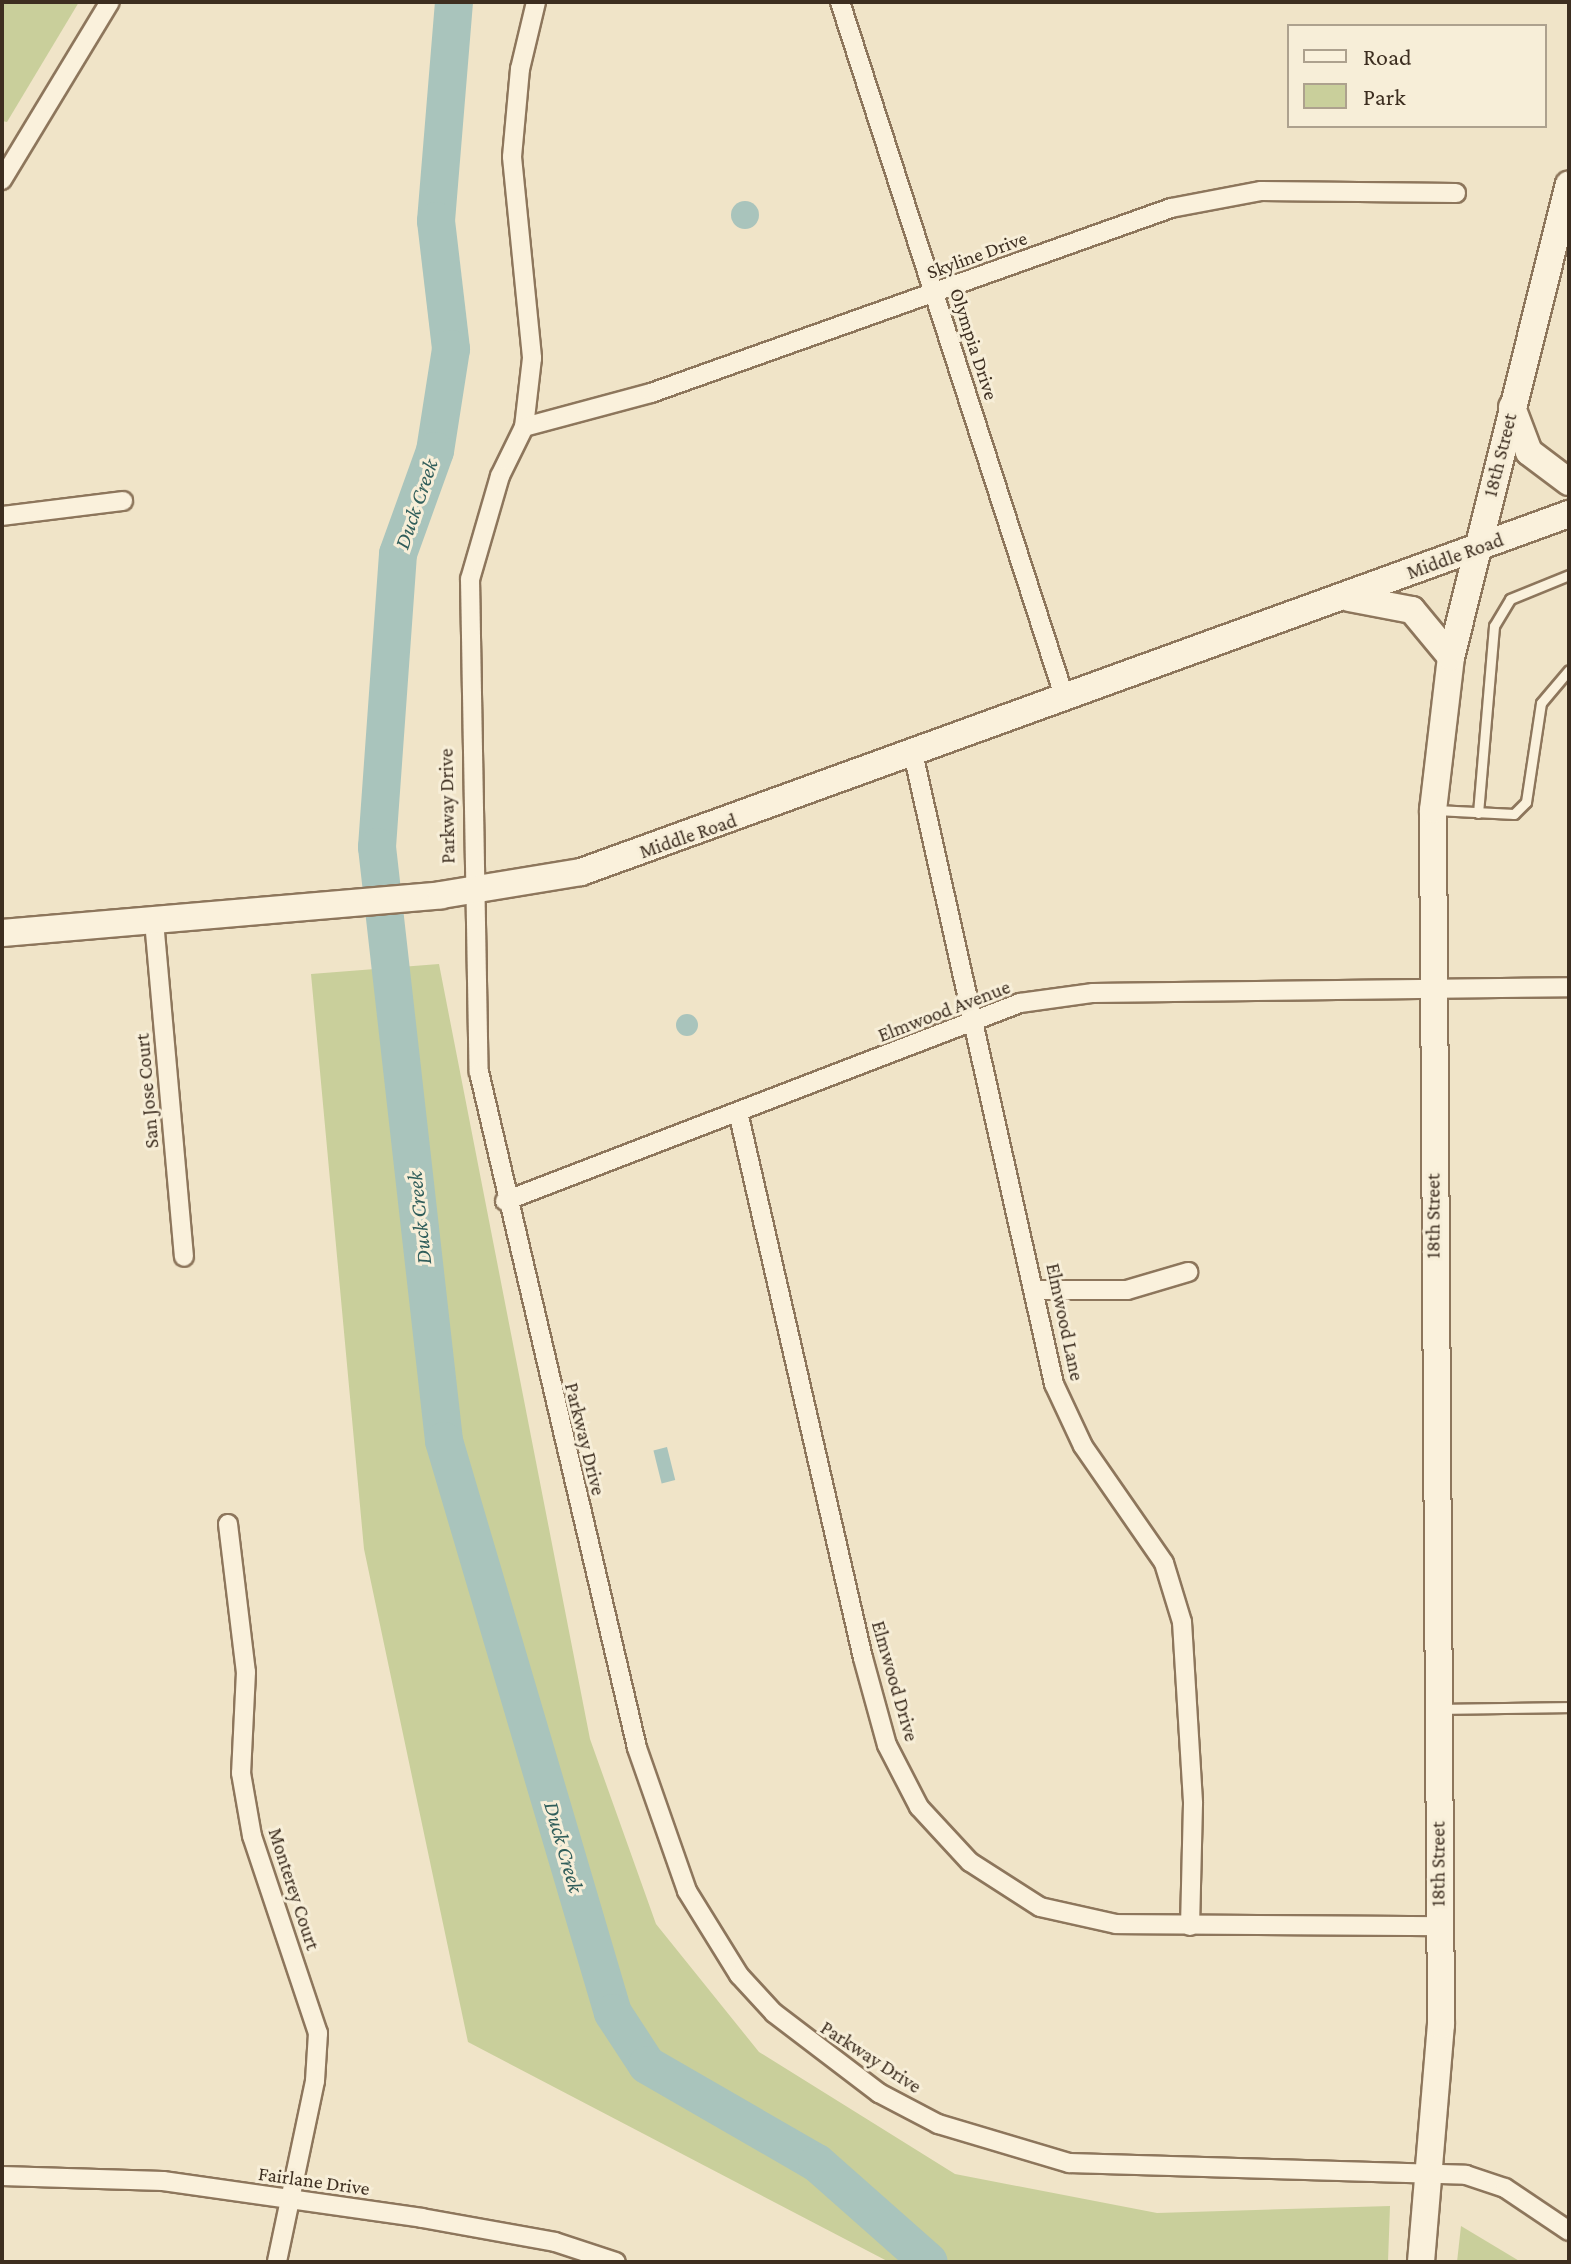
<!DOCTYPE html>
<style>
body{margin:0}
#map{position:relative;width:1571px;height:2264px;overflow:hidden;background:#f0e4c8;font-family:"Crimson Pro",serif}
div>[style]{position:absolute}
.green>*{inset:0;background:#c9cf9b}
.water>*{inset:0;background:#a9c4bc;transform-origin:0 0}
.round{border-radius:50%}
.river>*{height:38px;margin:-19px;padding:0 19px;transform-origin:19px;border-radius:19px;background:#a9c4bc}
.roads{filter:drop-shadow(2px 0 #8d765c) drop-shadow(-2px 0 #8d765c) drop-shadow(0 2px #8d765c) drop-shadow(0 -2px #8d765c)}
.lane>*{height:9px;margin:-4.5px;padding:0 4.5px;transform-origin:4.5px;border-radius:4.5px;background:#faf1dc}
.street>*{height:18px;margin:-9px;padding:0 9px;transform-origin:9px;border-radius:9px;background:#faf1dc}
.secondary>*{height:26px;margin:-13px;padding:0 13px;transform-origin:13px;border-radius:13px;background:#faf1dc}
span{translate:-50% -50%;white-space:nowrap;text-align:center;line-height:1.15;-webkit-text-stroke:6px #f7eed8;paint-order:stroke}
.street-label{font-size:20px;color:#3d2e20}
.water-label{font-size:22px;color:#2f5d5a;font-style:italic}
.frame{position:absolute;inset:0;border:4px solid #3d2e20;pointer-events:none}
.legend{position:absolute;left:1287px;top:24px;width:260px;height:104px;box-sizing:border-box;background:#f7eed8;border:2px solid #ada18e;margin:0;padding:10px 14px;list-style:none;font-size:24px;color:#3d2e20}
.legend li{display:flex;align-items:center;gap:16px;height:40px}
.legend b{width:40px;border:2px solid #ada18e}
</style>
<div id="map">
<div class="green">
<i style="clip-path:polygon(2px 2px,79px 2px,7px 122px,2px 121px)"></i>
<i style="clip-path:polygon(439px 964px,590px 1739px,656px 1924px,759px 2052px,955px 2174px,1157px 2213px,1390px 2206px,1388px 2262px,889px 2262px,468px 2042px,364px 1549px,311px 974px)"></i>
<i style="clip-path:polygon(1461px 2226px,1521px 2262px,1457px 2262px)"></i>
</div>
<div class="water">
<i class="round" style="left:731px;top:201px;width:28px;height:28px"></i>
<i class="round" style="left:676px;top:1014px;width:22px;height:22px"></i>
<i style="left:667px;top:1447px;width:34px;height:14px;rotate:76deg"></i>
</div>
<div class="river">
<i style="left:454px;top:2px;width:220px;rotate:94.7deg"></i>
<i style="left:436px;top:221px;width:129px;rotate:83.3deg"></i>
<i style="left:451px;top:349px;width:103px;rotate:98.9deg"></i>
<i style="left:435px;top:451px;width:109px;rotate:109.8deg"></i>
<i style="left:398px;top:554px;width:294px;rotate:94.1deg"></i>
<i style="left:377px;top:847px;width:598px;rotate:83.56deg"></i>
<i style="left:444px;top:1441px;width:596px;rotate:73.54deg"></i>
<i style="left:613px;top:2013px;width:62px;rotate:56.8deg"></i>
<i style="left:647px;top:2065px;width:196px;rotate:30deg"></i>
<i style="left:817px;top:2163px;width:149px;rotate:41.5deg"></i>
</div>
<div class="roads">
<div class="lane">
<i style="left:1436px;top:810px;width:78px;rotate:2.9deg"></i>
<i style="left:1514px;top:814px;width:17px;rotate:-45deg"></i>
<i style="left:1526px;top:802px;width:100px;rotate:-81.4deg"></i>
<i style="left:1541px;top:703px;width:43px;rotate:-49.7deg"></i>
<i style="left:1478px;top:813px;width:188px;rotate:-85.1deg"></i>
<i style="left:1494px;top:626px;width:31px;rotate:-59deg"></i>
<i style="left:1510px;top:599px;width:64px;rotate:-22.1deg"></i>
<i style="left:1440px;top:1709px;width:129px;rotate:-0.9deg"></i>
</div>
<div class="street">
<i style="left:536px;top:2px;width:69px;rotate:103.4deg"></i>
<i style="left:520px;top:69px;width:88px;rotate:95.2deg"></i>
<i style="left:512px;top:157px;width:202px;rotate:84.3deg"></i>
<i style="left:532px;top:358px;width:69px;rotate:96.6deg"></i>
<i style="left:524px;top:427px;width:55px;rotate:116.1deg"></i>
<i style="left:500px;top:476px;width:107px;rotate:106.2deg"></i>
<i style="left:470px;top:579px;width:493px;rotate:89deg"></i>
<i style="left:479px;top:1072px;width:694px;rotate:76.84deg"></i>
<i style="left:637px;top:1748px;width:151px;rotate:70.7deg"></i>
<i style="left:687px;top:1891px;width:99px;rotate:58.2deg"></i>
<i style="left:739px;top:1975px;width:52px;rotate:47.4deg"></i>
<i style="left:774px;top:2013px;width:132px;rotate:37.3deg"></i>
<i style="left:879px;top:2093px;width:67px;rotate:27.7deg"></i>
<i style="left:938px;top:2124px;width:137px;rotate:16.6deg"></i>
<i style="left:1069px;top:2163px;width:397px;rotate:1.7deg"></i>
<i style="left:1466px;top:2175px;width:41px;rotate:18.4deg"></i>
<i style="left:1505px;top:2188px;width:77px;rotate:33.9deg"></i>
<i style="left:840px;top:2px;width:732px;rotate:72.11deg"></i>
<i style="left:2px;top:180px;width:208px;rotate:-58.8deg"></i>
<i style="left:524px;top:427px;width:131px;rotate:-15deg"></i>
<i style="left:651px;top:393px;width:552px;rotate:-19.58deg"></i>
<i style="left:1171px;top:208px;width:92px;rotate:-10.7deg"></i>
<i style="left:1261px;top:191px;width:195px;rotate:0.6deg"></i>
<i style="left:2px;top:516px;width:122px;rotate:-7.1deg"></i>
<i style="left:913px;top:753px;width:647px;rotate:77.4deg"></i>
<i style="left:1054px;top:1384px;width:68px;rotate:64.9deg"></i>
<i style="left:1083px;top:1446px;width:142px;rotate:55.3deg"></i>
<i style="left:1164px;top:1563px;width:62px;rotate:73deg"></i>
<i style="left:1182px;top:1622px;width:182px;rotate:86.5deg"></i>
<i style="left:1193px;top:1804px;width:122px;rotate:91.4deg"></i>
<i style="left:154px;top:921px;width:337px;rotate:84.9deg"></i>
<i style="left:738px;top:1112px;width:560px;rotate:77.11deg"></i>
<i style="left:863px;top:1658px;width:90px;rotate:74.6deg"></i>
<i style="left:887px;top:1745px;width:70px;rotate:62.7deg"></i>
<i style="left:919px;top:1807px;width:75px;rotate:47.2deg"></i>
<i style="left:970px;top:1862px;width:83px;rotate:32.7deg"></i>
<i style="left:1040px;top:1907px;width:78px;rotate:12.6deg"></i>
<i style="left:1116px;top:1924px;width:322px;rotate:0.4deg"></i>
<i style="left:505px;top:1201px;width:552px;rotate:-21.03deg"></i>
<i style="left:1020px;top:1003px;width:74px;rotate:-7.8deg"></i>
<i style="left:1093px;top:993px;width:476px;rotate:-0.7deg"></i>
<i style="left:1036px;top:1290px;width:91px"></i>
<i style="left:1127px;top:1290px;width:64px;rotate:-16.4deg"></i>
<i style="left:228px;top:1524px;width:149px;rotate:83.1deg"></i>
<i style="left:246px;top:1672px;width:101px;rotate:92.8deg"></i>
<i style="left:241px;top:1773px;width:64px;rotate:80.1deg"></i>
<i style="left:252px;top:1836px;width:208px;rotate:71.5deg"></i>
<i style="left:318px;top:2033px;width:48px;rotate:93.6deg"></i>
<i style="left:315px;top:2081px;width:185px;rotate:101.9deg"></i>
<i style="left:2px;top:2176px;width:161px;rotate:1.8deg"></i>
<i style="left:163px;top:2181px;width:262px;rotate:8.1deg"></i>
<i style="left:422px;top:2218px;width:135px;rotate:10.2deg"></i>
<i style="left:555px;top:2242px;width:64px;rotate:18.2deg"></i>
</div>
<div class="secondary">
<i style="left:1512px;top:407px;width:48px;rotate:69.3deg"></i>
<i style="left:1529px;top:452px;width:50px;rotate:36.9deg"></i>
<i style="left:1349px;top:598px;width:64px;rotate:10.8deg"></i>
<i style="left:1412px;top:610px;width:61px;rotate:50.3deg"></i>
<i style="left:2px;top:933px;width:441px;rotate:-4.9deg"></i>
<i style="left:441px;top:895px;width:142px;rotate:-9.3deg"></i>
<i style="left:581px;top:872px;width:1051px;rotate:-19.92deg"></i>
<i style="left:1421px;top:2262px;width:238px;rotate:-85.2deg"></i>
<i style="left:1441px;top:2025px;width:1215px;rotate:-90.38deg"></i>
<i style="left:1433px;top:810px;width:154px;rotate:-83.3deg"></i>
<i style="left:1451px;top:657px;width:487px;rotate:-76deg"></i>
</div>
</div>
<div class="street-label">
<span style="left:977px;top:255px;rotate:-20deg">Skyline Drive</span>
<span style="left:974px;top:344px;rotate:72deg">Olympia Drive</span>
<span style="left:1500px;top:455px;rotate:-76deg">18th Street</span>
<span style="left:1455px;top:556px;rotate:-20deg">Middle Road</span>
<span style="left:447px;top:806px;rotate:-91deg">Parkway Drive</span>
<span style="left:688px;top:836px;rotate:-19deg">Middle Road</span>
<span style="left:944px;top:1011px;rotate:-21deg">Elmwood Avenue</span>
<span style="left:147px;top:1091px;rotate:-95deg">San Jose Court</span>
<span style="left:1433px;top:1216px;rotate:-90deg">18th Street</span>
<span style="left:1065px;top:1322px;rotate:78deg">Elmwood Lane</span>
<span style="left:585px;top:1439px;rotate:76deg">Parkway Drive</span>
<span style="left:895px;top:1681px;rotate:74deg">Elmwood Drive</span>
<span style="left:1438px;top:1864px;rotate:-90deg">18th Street</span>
<span style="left:294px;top:1889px;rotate:72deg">Monterey Court</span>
<span style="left:871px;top:2057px;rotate:33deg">Parkway Drive</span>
<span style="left:314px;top:2181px;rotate:8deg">Fairlane Drive</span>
</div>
<div class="water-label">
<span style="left:416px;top:504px;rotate:-71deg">Duck Creek</span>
<span style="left:419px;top:1218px;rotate:-96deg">Duck Creek</span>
<span style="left:564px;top:1847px;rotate:74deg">Duck Creek</span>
</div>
<div class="frame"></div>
<ul class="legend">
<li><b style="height:10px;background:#faf1dc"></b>Road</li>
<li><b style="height:22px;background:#c9cf9b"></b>Park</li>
</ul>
</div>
